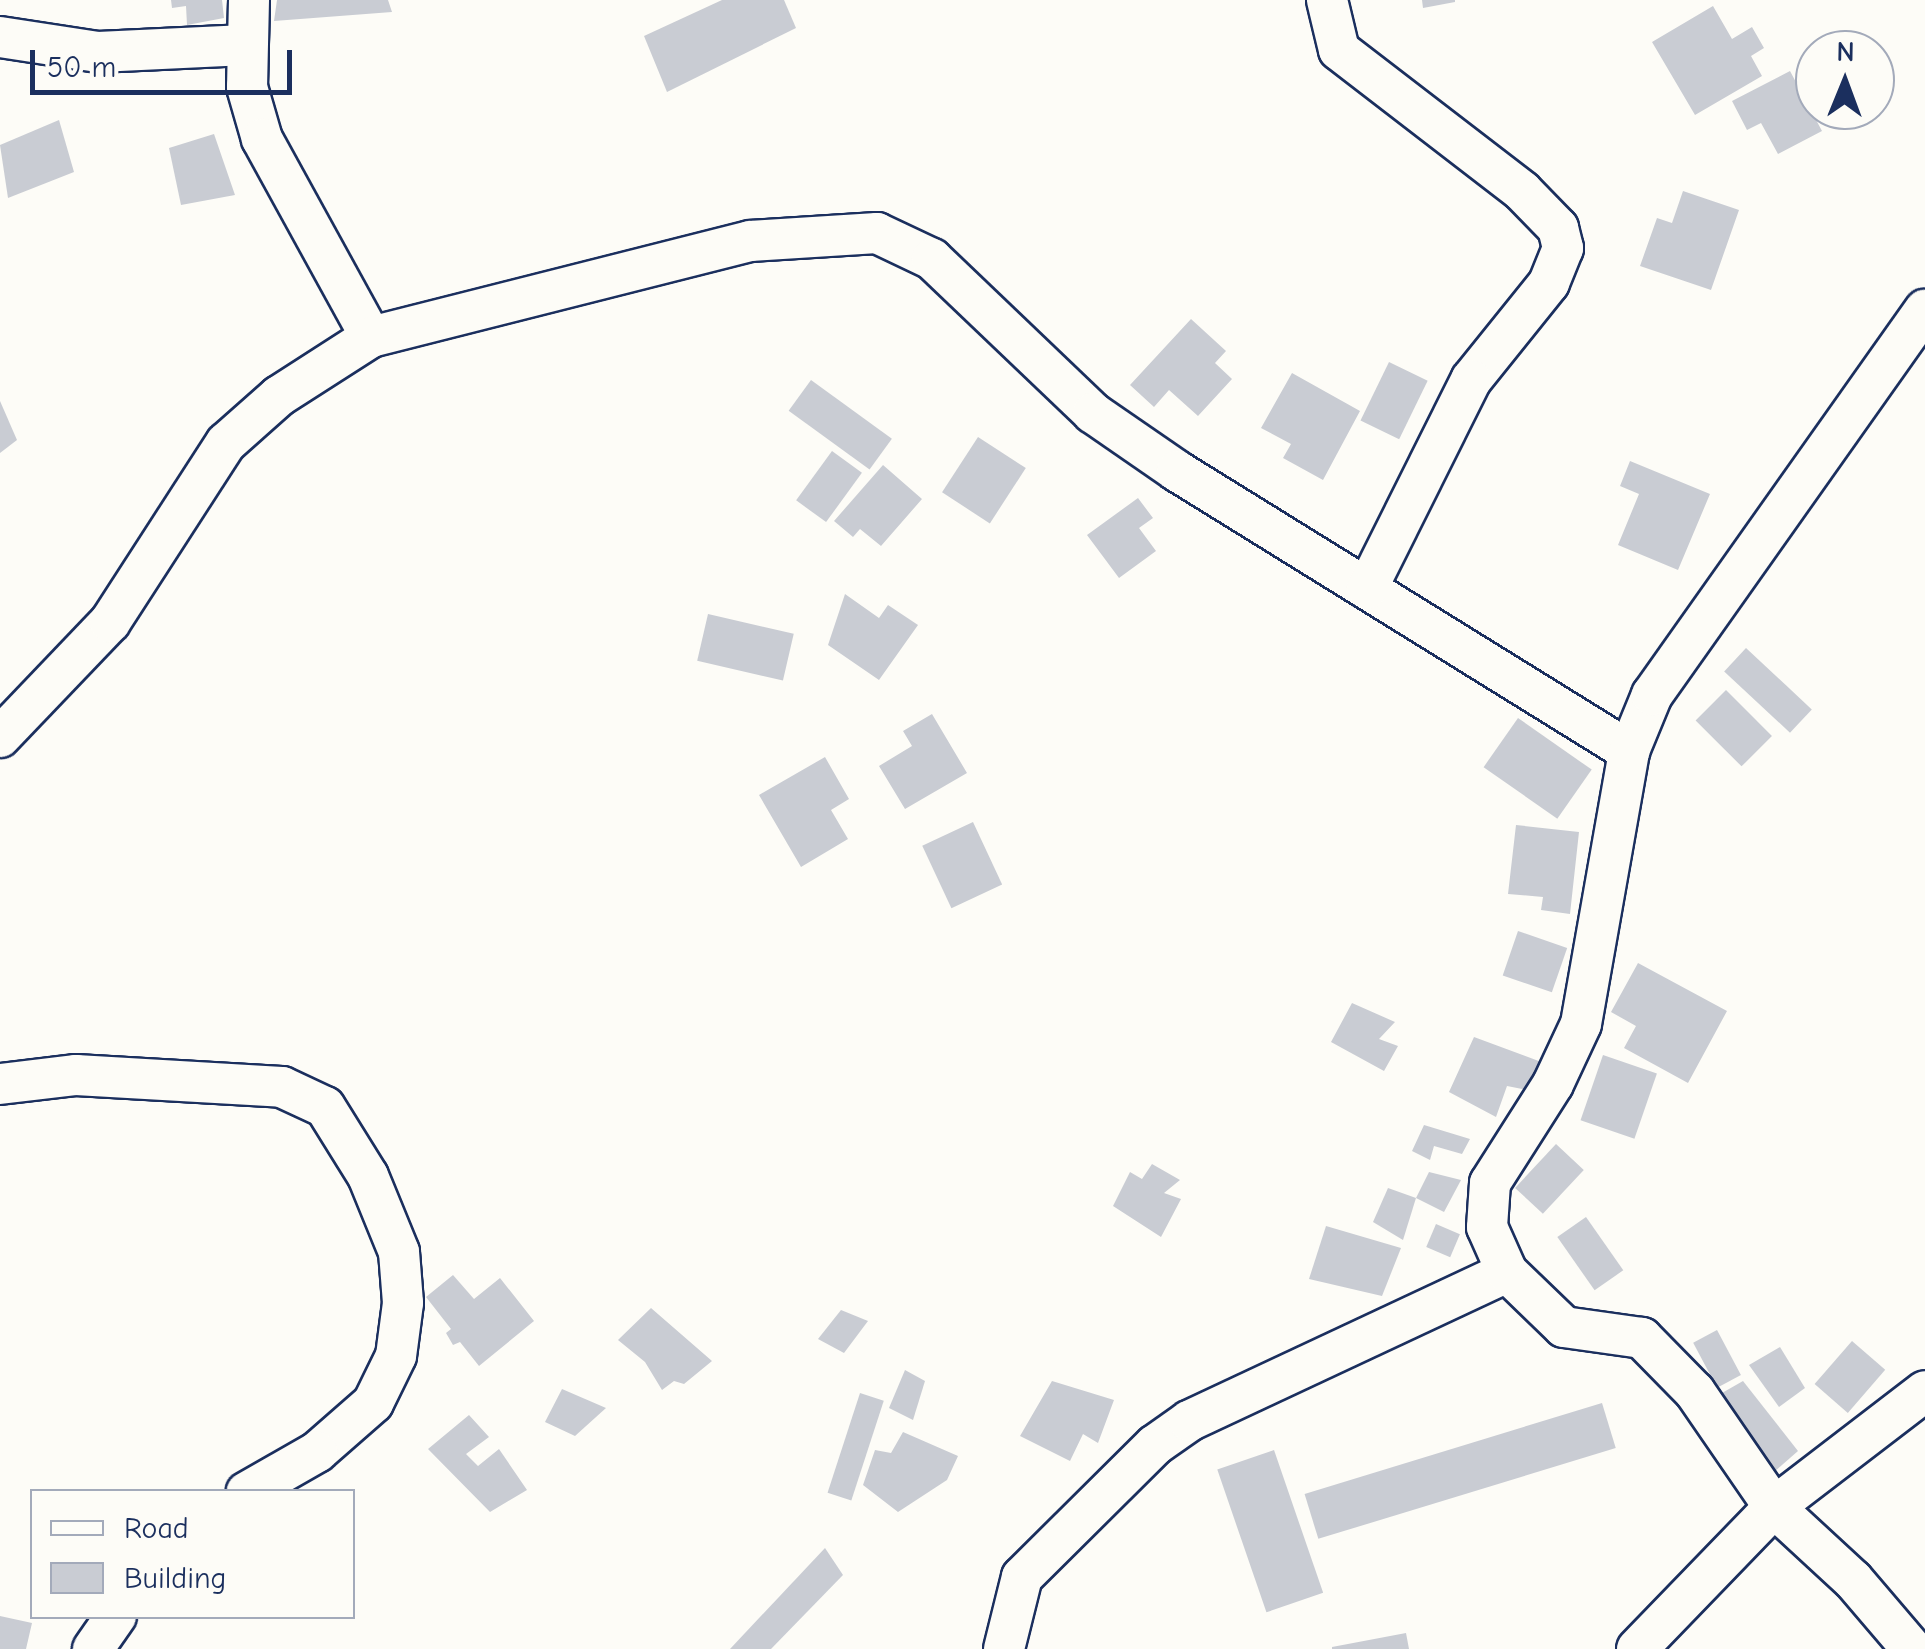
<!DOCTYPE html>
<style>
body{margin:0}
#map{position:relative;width:1925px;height:1649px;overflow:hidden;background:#fdfcf7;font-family:"Comic Neue",sans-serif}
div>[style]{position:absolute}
.building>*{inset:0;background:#c9ccd3;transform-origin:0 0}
.roads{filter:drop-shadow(2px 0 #1b2f5e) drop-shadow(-2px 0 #1b2f5e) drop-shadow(0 2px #1b2f5e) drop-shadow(0 -2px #1b2f5e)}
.minor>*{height:40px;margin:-20px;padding:0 20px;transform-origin:20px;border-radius:20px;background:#fdfcf7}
span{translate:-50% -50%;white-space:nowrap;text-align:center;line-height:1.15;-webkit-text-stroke:8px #fdfcf7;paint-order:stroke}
.legend{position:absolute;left:30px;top:1489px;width:325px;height:130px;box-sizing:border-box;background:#fdfcf7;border:2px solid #a3aaba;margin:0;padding:12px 18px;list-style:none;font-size:30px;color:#1b2f5e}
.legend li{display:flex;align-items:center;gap:20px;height:50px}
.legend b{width:50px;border:2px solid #a3aaba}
.north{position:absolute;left:1795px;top:30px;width:100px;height:100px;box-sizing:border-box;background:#fdfcf7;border:2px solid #a3aaba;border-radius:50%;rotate:1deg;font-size:28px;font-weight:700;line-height:40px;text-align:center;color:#1b2f5e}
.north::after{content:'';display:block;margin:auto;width:35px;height:45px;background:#1b2f5e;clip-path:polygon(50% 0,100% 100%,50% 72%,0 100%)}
.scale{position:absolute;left:30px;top:50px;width:262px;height:45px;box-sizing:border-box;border:5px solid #1b2f5e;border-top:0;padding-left:12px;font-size:30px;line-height:35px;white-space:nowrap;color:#1b2f5e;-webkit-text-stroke:8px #fdfcf7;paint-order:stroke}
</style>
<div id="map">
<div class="building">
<i style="clip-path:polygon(171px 0,222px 0,224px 18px,187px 25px,186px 6px,172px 8px)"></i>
<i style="clip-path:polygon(277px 0,388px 0,392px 12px,274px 21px)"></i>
<i style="clip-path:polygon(722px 0,784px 0,796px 28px,667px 92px,644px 36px)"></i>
<i style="clip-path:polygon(1422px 0,1455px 0,1455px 2px,1423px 8px)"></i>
<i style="clip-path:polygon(1713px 6px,1732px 39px,1752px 27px,1764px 48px,1751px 56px,1762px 76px,1695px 115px,1652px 42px)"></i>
<i style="clip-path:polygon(1790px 71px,1822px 131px,1778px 154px,1761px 123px,1747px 130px,1732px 101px)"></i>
<i style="clip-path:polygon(59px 120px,74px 172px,8px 198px,0 145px)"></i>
<i style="clip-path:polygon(214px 134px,235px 195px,181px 205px,169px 148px)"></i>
<i style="clip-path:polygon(1683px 191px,1739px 210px,1711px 290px,1640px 266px,1657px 218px,1672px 223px)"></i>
<i style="clip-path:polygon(1191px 319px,1226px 351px,1215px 363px,1232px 379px,1198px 416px,1169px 390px,1154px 407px,1130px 385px)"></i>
<i style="left:1389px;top:362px;width:43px;height:65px;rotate:26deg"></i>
<i style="clip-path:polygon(1292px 373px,1360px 411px,1323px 480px,1283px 458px,1291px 444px,1261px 428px)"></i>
<i style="left:811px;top:380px;width:100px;height:38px;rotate:36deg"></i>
<i style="clip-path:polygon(0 401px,17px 440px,0 453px)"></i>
<i style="left:978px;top:437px;width:57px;height:66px;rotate:33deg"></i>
<i style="left:832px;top:451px;width:37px;height:61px;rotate:36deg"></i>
<i style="clip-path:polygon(1630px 461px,1710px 494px,1678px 570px,1618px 545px,1639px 494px,1620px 486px)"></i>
<i style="clip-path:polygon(883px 465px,922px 499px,881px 546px,860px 529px,853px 537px,834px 521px)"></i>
<i style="clip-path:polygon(1138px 498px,1153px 518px,1139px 528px,1156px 551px,1119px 578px,1087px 535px)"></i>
<i style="clip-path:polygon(845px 594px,879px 618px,888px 605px,918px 625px,879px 680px,828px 645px)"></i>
<i style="left:708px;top:614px;width:88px;height:48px;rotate:13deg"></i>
<i style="left:1746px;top:648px;width:90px;height:32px;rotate:43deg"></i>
<i style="left:1726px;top:690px;width:65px;height:43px;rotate:45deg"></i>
<i style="clip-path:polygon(932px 714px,967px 773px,905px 809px,879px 766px,912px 746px,903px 731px)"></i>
<i style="left:1518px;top:718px;width:90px;height:60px;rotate:35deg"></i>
<i style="clip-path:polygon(825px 757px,849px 799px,831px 810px,848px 839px,801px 867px,759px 795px)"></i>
<i style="left:973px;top:822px;width:69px;height:56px;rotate:65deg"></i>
<i style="clip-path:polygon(1516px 825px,1579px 832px,1570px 914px,1541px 910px,1543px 897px,1508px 894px)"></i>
<i style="left:1518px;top:931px;width:52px;height:47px;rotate:19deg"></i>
<i style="clip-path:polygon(1638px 963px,1727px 1011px,1688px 1083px,1624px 1048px,1636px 1026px,1611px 1012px)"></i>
<i style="clip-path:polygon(1352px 1003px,1395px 1022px,1379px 1039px,1398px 1046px,1384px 1071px,1331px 1042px)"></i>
<i style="clip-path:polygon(1474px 1037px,1544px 1063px,1533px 1091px,1507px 1086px,1496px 1117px,1449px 1092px)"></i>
<i style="left:1603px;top:1055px;width:57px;height:69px;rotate:19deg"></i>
<i style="clip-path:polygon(1424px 1125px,1470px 1139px,1462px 1154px,1434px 1146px,1430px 1160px,1412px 1151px)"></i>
<i style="left:1556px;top:1144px;width:38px;height:60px;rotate:43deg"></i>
<i style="clip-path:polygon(1152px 1164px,1180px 1180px,1164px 1193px,1181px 1199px,1161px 1237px,1113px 1206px,1130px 1172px,1142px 1179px)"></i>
<i style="clip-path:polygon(1429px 1172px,1461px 1180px,1444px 1212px,1416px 1198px)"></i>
<i style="clip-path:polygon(1388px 1188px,1416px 1198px,1403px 1240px,1373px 1222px)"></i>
<i style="left:1586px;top:1217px;width:65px;height:35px;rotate:55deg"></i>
<i style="left:1436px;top:1224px;width:26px;height:25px;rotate:23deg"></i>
<i style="clip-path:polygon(1326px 1226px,1401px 1248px,1382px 1296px,1309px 1279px)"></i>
<i style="clip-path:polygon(453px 1275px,474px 1299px,500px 1278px,534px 1321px,479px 1366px,460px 1342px,453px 1345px,446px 1333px,451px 1329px,426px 1297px)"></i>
<i style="clip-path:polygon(651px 1308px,712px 1361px,684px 1384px,674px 1381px,662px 1390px,645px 1362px,618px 1340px)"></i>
<i style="clip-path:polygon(841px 1310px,868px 1321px,844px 1353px,818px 1339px)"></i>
<i style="left:1717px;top:1330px;width:51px;height:27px;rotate:62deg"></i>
<i style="left:1852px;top:1341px;width:44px;height:57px;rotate:41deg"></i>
<i style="clip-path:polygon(1780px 1347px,1805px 1388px,1779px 1407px,1749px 1365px)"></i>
<i style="clip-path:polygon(905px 1370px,925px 1381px,913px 1420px,889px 1408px)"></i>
<i style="clip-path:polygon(1052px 1381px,1114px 1400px,1098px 1443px,1083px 1434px,1070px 1461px,1020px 1436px)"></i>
<i style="clip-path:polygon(1743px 1381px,1798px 1451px,1774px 1472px,1722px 1393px)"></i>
<i style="clip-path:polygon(562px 1389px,606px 1408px,575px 1436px,545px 1422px)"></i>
<i style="left:860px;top:1393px;width:25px;height:105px;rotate:18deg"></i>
<i style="left:1602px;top:1403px;width:47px;height:311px;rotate:73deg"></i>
<i style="clip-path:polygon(469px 1415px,489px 1437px,466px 1454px,478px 1466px,499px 1449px,527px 1490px,490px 1512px,428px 1449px)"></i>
<i style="clip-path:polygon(903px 1432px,958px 1456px,947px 1480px,898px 1512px,863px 1485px,875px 1450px,891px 1453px)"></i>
<i style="left:1274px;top:1450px;width:151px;height:60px;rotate:71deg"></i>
<i style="clip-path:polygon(825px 1548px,843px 1575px,771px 1649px,730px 1649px)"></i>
<i style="clip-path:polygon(0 1616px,32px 1623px,26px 1649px,0 1649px)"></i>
<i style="clip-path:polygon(1406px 1633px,1409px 1649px,1332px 1649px,1332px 1647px)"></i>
</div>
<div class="roads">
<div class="minor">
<i style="left:249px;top:0;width:87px;rotate:91.3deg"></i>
<i style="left:247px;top:87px;width:54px;rotate:73.9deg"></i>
<i style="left:262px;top:139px;width:226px;rotate:61.2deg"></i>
<i style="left:371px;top:337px;width:391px;rotate:-14.2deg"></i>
<i style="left:750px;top:241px;width:127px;rotate:-3.6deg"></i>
<i style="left:877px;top:233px;width:61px;rotate:25.3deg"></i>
<i style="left:932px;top:259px;width:223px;rotate:43.7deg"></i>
<i style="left:1093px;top:413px;width:102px;rotate:34.6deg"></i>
<i style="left:1177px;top:471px;width:532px;rotate:31.78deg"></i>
<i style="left:1327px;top:0;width:51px;rotate:76.5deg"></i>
<i style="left:1339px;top:50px;width:231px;rotate:37.6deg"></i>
<i style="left:1522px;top:191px;width:52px;rotate:45.8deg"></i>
<i style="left:1558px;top:228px;width:21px;rotate:76deg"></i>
<i style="left:1563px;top:248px;width:38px;rotate:112deg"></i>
<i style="left:1549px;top:283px;width:124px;rotate:128.8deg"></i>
<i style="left:1471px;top:380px;width:233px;rotate:116.5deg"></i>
<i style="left:0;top:37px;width:99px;rotate:8.7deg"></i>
<i style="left:98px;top:52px;width:148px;rotate:-2.7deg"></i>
<i style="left:0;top:737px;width:159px;rotate:-46.3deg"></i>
<i style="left:110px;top:622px;width:213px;rotate:-57.1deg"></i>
<i style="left:226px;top:443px;width:71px;rotate:-41.6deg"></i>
<i style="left:279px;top:396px;width:109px;rotate:-32.7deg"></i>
<i style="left:0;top:1084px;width:77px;rotate:-6.8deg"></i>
<i style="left:76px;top:1075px;width:206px;rotate:3.3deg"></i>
<i style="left:282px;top:1087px;width:47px;rotate:24.9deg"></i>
<i style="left:325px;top:1107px;width:81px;rotate:58.1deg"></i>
<i style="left:368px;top:1176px;width:82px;rotate:67.8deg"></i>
<i style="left:399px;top:1252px;width:51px;rotate:85.5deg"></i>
<i style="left:403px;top:1303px;width:53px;rotate:97.5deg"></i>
<i style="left:396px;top:1356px;width:52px;rotate:116.1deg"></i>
<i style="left:373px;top:1403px;width:74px;rotate:138.8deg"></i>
<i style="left:317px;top:1452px;width:81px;rotate:150.3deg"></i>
<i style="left:93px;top:1649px;width:40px;rotate:-55.1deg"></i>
<i style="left:1004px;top:1649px;width:74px;rotate:-76deg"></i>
<i style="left:1022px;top:1577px;width:187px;rotate:-44.8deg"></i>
<i style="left:1155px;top:1445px;width:42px;rotate:-35.2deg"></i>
<i style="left:1189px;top:1421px;width:351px;rotate:-25.1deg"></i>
<i style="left:1637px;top:1649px;width:197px;rotate:-46deg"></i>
<i style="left:1774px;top:1507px;width:140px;rotate:-124.5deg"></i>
<i style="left:1695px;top:1392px;width:76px;rotate:-134.5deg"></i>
<i style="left:1642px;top:1338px;width:79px;rotate:-172deg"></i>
<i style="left:1564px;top:1327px;width:79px;rotate:-136deg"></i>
<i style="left:1507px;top:1272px;width:49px;rotate:-114deg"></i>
<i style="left:1487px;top:1227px;width:44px;rotate:-86.1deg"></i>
<i style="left:1490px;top:1183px;width:117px;rotate:-57.5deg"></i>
<i style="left:1553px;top:1084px;width:66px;rotate:-65deg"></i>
<i style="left:1581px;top:1024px;width:277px;rotate:-80deg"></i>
<i style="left:1629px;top:751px;width:61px;rotate:-67.7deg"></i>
<i style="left:1652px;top:695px;width:472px;rotate:-54.7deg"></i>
<i style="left:1912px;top:1649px;width:91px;rotate:-130.5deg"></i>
<i style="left:1853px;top:1580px;width:108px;rotate:-137.3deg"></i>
<i style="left:1774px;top:1507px;width:190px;rotate:-37.5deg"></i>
</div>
</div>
<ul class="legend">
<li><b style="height:12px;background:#fdfcf7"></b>Road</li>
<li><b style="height:28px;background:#c9ccd3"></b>Building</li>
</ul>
<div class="north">N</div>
<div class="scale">50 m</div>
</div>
